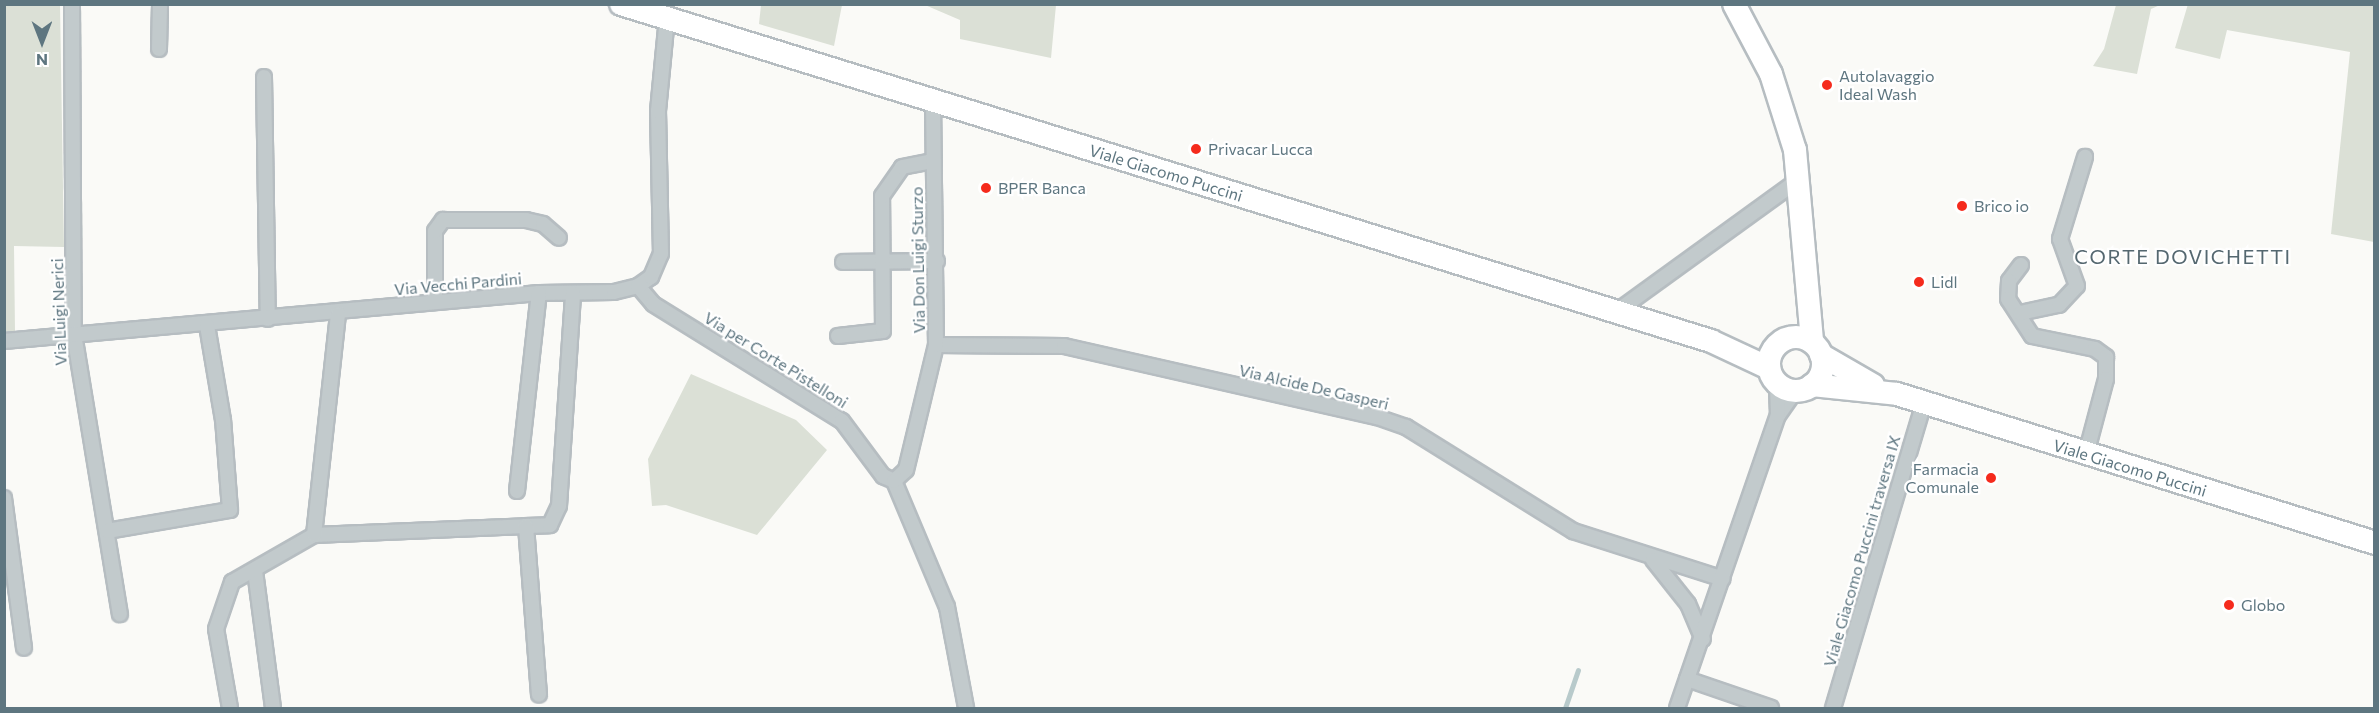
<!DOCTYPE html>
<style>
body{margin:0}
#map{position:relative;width:2379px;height:713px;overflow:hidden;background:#fafaf7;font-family:Commissioner,sans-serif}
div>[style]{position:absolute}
.green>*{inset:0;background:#dbe0d6}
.stream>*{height:5px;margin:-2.5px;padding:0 2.5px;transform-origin:2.5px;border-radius:2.5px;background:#b8cacb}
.roads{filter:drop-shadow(2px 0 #b6bdc1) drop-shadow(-2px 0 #b6bdc1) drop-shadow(0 2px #b6bdc1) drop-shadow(0 -2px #b6bdc1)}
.street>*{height:14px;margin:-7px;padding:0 7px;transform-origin:7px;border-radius:7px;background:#c2cacc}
.primary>*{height:22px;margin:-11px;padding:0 11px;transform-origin:11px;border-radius:11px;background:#fff}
.primary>.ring{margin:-11px;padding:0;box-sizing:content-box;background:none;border:22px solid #fff;border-radius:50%}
.dots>*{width:16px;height:16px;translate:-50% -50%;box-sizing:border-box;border:3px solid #fff;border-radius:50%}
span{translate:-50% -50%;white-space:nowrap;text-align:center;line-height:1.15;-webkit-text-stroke:4.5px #fff;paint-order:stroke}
.poi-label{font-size:16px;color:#5e7680}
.left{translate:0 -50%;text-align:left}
.right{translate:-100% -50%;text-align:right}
.street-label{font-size:16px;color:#5e7680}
.quarter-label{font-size:20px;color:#556870;letter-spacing:1.5px}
.frame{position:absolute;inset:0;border:6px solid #5e7680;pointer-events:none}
.north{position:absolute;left:12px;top:12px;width:60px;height:60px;-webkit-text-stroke:4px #fff;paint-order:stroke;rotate:180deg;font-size:16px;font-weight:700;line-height:24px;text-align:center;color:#5e7680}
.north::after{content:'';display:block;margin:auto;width:21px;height:27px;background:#5e7680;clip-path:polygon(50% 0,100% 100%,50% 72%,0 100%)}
</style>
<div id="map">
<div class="green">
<i style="clip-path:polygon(5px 4px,60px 5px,64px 247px,14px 246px,15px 331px,5px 332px)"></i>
<i style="clip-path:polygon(2188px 4px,2374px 5px,2374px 242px,2331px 234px,2350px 52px,2227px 30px,2220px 59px,2175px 48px)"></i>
<i style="clip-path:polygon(761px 5px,842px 5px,834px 46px,759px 24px)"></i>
<i style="clip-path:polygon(925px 5px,1056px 5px,1051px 58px,960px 39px,960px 20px)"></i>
<i style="clip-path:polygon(2116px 5px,2160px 5px,2151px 9px,2137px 74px,2093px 66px,2104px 49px)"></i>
<i style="clip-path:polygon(691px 374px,796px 420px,827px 450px,757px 535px,666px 505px,652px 506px,648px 459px)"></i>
</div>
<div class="stream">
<i style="left:1565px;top:708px;width:40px;rotate:-71.1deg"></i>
</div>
<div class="roads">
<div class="street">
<i style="left:72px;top:4px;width:330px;rotate:89.7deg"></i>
<i style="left:74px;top:334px;width:284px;rotate:80.7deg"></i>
<i style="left:159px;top:49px;width:45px;rotate:-88.7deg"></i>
<i style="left:264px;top:77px;width:242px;rotate:89.1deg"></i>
<i style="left:843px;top:262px;width:94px;rotate:-0.6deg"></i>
<i style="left:2021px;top:265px;width:20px;rotate:127deg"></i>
<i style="left:2009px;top:281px;width:18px;rotate:93deg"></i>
<i style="left:2008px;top:299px;width:44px;rotate:57deg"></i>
<i style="left:2032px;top:336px;width:64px;rotate:11.7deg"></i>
<i style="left:2095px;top:349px;width:14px;rotate:36deg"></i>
<i style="left:2106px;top:357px;width:22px;rotate:90deg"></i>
<i style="left:2106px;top:379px;width:78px;rotate:104.9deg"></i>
<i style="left:638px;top:286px;width:23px;rotate:50deg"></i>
<i style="left:653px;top:304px;width:222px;rotate:31.8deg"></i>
<i style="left:842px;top:421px;width:69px;rotate:53.3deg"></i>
<i style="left:883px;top:476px;width:12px;rotate:24deg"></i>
<i style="left:894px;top:481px;width:137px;rotate:67.2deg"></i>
<i style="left:947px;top:607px;width:103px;rotate:79.3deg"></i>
<i style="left:435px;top:301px;width:70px;rotate:-90deg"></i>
<i style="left:435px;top:231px;width:14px;rotate:-54deg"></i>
<i style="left:443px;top:220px;width:83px"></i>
<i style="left:526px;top:220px;width:17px;rotate:13deg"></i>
<i style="left:543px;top:224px;width:21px;rotate:41deg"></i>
<i style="left:1616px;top:312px;width:227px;rotate:-35.9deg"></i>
<i style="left:2020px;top:313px;width:40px;rotate:-12deg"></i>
<i style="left:2059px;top:305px;width:26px;rotate:-47deg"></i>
<i style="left:2077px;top:286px;width:50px;rotate:-109.9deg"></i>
<i style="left:2060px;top:239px;width:86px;rotate:-73deg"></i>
<i style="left:838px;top:336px;width:45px;rotate:-6.3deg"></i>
<i style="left:883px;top:331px;width:135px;rotate:-90.4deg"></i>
<i style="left:882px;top:196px;width:35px;rotate:-55deg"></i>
<i style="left:902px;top:167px;width:32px;rotate:-11deg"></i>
<i style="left:4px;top:341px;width:537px;rotate:-5.13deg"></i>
<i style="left:539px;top:293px;width:75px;rotate:-0.8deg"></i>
<i style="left:614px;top:292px;width:25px;rotate:-14deg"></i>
<i style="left:638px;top:286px;width:16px;rotate:-35deg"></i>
<i style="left:651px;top:277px;width:25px;rotate:-67deg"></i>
<i style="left:661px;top:254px;width:143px;rotate:-91.2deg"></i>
<i style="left:658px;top:111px;width:93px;rotate:-84.5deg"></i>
<i style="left:936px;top:345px;width:128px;rotate:0.4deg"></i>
<i style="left:1064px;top:346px;width:321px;rotate:12.8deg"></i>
<i style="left:1377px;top:417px;width:31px;rotate:19deg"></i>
<i style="left:1406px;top:427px;width:197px;rotate:31.9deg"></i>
<i style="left:1573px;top:531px;width:157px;rotate:17.7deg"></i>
<i style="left:1779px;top:414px;width:29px;rotate:-55deg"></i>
<i style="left:894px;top:481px;width:16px;rotate:-43deg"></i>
<i style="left:906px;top:470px;width:129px;rotate:-76.5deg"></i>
<i style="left:936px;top:345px;width:244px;rotate:-90.7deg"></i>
<i style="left:517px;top:491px;width:199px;rotate:-83.7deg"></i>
<i style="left:4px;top:498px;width:151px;rotate:82.4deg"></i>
<i style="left:526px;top:526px;width:24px;rotate:-2deg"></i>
<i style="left:550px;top:525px;width:21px;rotate:-65deg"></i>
<i style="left:559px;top:506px;width:213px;rotate:-86.2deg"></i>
<i style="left:107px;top:531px;width:125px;rotate:-9.7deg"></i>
<i style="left:230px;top:510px;width:90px;rotate:-94.4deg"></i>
<i style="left:223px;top:420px;width:96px;rotate:-99.6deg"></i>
<i style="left:314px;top:535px;width:212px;rotate:-2.4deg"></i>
<i style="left:526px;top:526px;width:169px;rotate:85.6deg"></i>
<i style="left:1653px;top:560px;width:56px;rotate:51.5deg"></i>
<i style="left:1688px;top:604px;width:38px;rotate:67deg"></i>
<i style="left:255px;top:571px;width:138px;rotate:82.5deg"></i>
<i style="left:1687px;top:679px;width:89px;rotate:19deg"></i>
<i style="left:230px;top:708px;width:80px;rotate:-100deg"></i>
<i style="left:216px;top:629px;width:50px;rotate:-71.2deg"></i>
<i style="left:232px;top:582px;width:95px;rotate:-29.8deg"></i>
<i style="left:314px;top:535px;width:222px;rotate:-83.8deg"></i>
<i style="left:1677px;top:708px;width:310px;rotate:-71deg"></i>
<i style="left:1778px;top:415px;width:33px;rotate:-92deg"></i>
<i style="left:1833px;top:708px;width:319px;rotate:-73.4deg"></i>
</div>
<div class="primary">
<i style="left:621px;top:4px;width:1141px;rotate:17.18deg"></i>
<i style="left:1711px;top:341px;width:64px;rotate:25deg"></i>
<i style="left:1734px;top:4px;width:79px;rotate:62.1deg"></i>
<i style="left:1771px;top:74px;width:80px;rotate:72.5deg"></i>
<i style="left:1795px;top:150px;width:193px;rotate:84.9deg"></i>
<i class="ring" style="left:1769px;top:337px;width:32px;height:32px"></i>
<i style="left:1821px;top:355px;width:60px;rotate:30deg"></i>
<i style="left:1812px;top:385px;width:85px;rotate:6deg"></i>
<i style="left:1897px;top:394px;width:500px;rotate:17.3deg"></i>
</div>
</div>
<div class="dots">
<i style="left:1827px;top:85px;background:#f52b1d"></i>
<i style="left:1196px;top:149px;background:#f52b1d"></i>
<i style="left:986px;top:188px;background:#f52b1d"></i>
<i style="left:1962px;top:206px;background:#f52b1d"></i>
<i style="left:1919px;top:282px;background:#f52b1d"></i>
<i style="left:1991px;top:478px;background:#f52b1d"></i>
<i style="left:2229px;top:605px;background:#f52b1d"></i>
</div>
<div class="poi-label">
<span class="left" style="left:1839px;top:85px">Autolavaggio<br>Ideal Wash</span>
<span class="left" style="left:1208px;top:149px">Privacar Lucca</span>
<span class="left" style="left:998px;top:188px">BPER Banca</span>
<span class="left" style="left:1974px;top:206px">Brico io</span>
<span class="left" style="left:1931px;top:282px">Lidl</span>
<span class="right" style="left:1979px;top:478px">Farmacia<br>Comunale</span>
<span class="left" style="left:2241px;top:605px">Globo</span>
</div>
<div class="street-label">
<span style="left:1166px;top:173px;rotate:17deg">Viale Giacomo Puccini</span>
<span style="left:918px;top:260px;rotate:-91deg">Via Don Luigi Sturzo</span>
<span style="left:458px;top:284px;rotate:-5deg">Via Vecchi Pardini</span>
<span style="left:59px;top:312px;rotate:-92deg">Via Luigi Nerici</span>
<span style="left:776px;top:360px;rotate:32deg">Via per Corte Pistelloni</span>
<span style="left:1314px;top:387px;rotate:13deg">Via Alcide De Gasperi</span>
<span style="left:2130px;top:468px;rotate:17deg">Viale Giacomo Puccini</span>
<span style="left:1862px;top:551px;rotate:-74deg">Viale Giacomo Puccini traversa IX</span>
</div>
<div class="quarter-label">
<span style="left:2183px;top:256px">CORTE DOVICHETTI</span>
</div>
<div class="frame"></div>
<div class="north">N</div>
</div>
